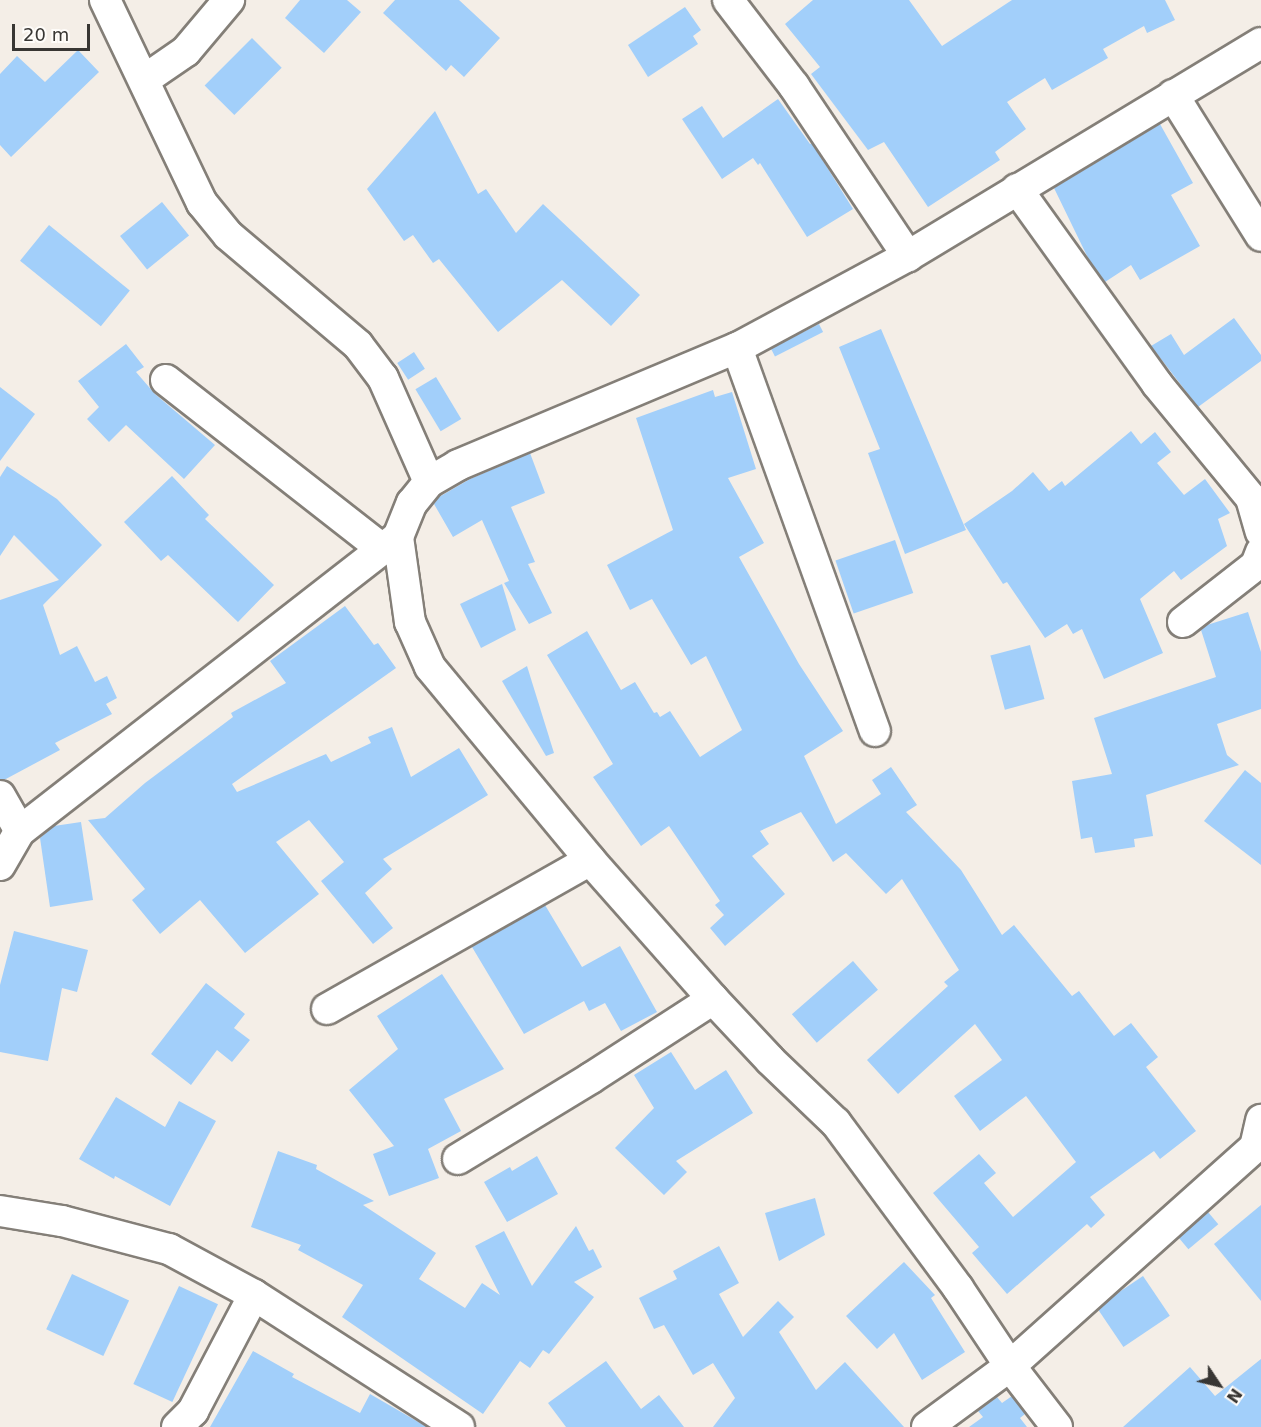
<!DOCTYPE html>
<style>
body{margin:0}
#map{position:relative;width:1261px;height:1427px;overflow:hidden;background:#f4eee7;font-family:"DejaVu Sans",sans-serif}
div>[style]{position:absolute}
.building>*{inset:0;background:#a2cffa;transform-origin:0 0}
.roads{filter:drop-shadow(2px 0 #847f78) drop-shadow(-2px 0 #847f78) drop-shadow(0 2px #847f78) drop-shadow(0 -2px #847f78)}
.minor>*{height:30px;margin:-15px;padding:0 15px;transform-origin:15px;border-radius:15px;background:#fff}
span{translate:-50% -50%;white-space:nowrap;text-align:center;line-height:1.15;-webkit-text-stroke:4.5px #fefcf9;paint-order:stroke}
.north{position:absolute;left:1189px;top:1355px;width:60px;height:60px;-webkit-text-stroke:4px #fefcf9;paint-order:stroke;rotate:125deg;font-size:16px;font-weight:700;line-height:24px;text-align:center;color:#383633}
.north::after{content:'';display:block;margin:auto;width:21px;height:27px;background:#383633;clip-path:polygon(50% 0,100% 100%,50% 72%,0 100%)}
.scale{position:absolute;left:12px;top:24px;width:78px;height:27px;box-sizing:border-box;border:3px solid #383633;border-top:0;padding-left:8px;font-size:18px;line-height:21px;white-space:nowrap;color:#383633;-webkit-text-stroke:4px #fefcf9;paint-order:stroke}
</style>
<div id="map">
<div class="building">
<i style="clip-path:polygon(300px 0,347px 0,361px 12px,324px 53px,285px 18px)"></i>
<i style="clip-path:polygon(395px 0,459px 0,500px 38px,464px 77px,451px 65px,446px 71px,383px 13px)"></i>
<i style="clip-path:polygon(813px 0,909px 0,942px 46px,1012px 0,1165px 0,1175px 20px,1147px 33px,1144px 26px,1103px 49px,1108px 58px,1052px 90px,1045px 78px,1007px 102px,1026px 129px,995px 152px,1000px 160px,928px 207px,884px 142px,868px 150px,811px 74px,820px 67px,785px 24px)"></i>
<i style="clip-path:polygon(685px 7px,701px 30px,693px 36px,698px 44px,648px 77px,628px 45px)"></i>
<i style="left:252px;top:38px;width:42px;height:67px;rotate:45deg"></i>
<i style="clip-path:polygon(78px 50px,99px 72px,11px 157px,0 145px,0 74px,17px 56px,45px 82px)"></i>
<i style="clip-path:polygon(778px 99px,810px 144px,812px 143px,853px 209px,807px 237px,760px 163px,758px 165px,753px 158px,722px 179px,682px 119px,702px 106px,723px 138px)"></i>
<i style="clip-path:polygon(435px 111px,478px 194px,486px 189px,516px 233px,543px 204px,640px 295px,611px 326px,562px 280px,498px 332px,439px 259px,433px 263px,413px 235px,404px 241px,367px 189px)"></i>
<i style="clip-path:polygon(1160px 124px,1193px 183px,1171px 195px,1200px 246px,1140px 280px,1131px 265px,1105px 282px,1089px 260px,1054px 188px)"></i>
<i style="left:162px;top:202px;width:43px;height:54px;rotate:51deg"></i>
<i style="left:49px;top:225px;width:104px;height:46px;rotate:39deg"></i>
<i style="clip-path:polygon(1234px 318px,1261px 355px,1261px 361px,1198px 407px,1151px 346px,1171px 334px,1184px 355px)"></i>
<i style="left:819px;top:324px;width:9px;height:54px;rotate:63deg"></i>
<i style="clip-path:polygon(881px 329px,966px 530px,905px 554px,868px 453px,880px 449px,839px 347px)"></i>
<i style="clip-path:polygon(126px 344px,144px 367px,136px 372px,155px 394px,215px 445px,184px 479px,126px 425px,109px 442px,87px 419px,99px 407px,78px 381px)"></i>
<i style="left:414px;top:352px;width:20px;height:20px;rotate:57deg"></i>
<i style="left:436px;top:377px;width:49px;height:24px;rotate:59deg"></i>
<i style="clip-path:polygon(0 387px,35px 414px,0 461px)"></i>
<i style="clip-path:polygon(713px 390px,715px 397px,732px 392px,756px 469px,728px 478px,764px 543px,739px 557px,799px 664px,843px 731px,804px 756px,836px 824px,881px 794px,872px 780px,891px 767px,917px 805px,906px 812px,961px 870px,1002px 935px,1014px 925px,1072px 996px,1079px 991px,1114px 1036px,1131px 1023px,1158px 1057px,1146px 1067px,1196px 1131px,1160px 1159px,1154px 1151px,1090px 1197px,1105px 1215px,1091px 1228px,1087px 1224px,1007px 1294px,972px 1253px,979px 1247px,933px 1193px,979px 1154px,996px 1173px,984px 1183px,1013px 1217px,1076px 1162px,1026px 1096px,980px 1131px,954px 1096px,1002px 1060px,975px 1024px,898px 1094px,867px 1060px,948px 986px,944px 982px,959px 970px,902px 879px,886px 894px,846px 853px,833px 862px,801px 812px,760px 831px,769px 844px,752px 856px,785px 894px,725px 946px,710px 928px,724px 915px,715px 905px,720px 901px,669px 826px,641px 846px,593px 777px,613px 764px,547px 655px,587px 631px,621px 690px,635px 682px,654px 713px,657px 712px,660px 717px,670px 711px,700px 757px,742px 730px,706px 656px,691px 665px,652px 599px,630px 610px,607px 565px,673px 530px,636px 418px)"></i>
<i style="clip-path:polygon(1131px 431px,1141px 444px,1155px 432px,1171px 452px,1157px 463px,1184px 495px,1205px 479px,1230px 513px,1218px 519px,1227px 546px,1181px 580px,1174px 571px,1140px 599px,1163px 653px,1104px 679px,1082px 629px,1073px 634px,1067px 624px,1045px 638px,1007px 582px,1003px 584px,964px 524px,1012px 491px,1033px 472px,1049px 491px,1062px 481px,1065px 486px)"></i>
<i style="clip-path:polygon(530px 453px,545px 493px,511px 507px,535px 562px,528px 564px,552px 613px,529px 624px,504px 583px,509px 581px,482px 520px,453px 537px,434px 504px,439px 497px,470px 479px)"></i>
<i style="clip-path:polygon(7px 466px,57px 499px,102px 545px,43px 605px,60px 655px,77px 646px,95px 682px,107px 676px,117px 698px,106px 704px,112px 714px,55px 743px,60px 750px,4px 780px,0 779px,0 600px,59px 580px,14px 535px,0 556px,0 477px)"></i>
<i style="clip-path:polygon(172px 476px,209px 515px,205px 519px,274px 585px,238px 622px,168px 555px,161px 561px,124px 522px)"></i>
<i style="left:895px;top:540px;width:56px;height:63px;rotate:71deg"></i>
<i style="clip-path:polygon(502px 584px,516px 630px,481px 648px,460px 604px)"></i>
<i style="clip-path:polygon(345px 606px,374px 645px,378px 643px,396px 668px,232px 784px,237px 792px,326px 754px,331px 762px,371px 743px,368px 737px,392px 727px,411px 777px,459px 748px,488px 795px,383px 859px,392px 869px,365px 893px,393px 928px,373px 944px,321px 881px,344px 862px,309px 820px,276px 842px,319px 894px,245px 953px,200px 900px,160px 934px,132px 900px,145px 889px,88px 820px,105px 818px,145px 783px,233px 717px,231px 713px,286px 683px,270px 661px)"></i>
<i style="clip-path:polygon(1248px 612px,1261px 652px,1261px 709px,1217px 724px,1227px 755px,1239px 765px,1146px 795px,1153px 836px,1134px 839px,1135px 847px,1095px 853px,1092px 837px,1081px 839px,1072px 781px,1112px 774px,1094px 718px,1216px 677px,1201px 630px,1207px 625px)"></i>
<i style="left:1030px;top:645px;width:56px;height:41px;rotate:75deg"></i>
<i style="clip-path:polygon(527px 666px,554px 753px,546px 756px,502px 681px)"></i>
<i style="clip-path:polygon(1245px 770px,1261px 783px,1261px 865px,1204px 821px)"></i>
<i style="clip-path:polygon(81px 822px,93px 900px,50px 907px,40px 838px,54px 826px)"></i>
<i style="clip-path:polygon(545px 905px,582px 967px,620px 946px,657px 1012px,621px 1031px,605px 1003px,589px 1011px,584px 1001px,524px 1034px,472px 947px)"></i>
<i style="clip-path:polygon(14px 931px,88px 950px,77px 992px,62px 988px,48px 1061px,0 1052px,0 985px)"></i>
<i style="left:853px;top:961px;width:38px;height:81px;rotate:49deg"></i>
<i style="clip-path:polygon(442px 974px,504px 1069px,444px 1099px,461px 1131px,428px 1149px,439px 1178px,389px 1196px,373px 1154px,394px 1146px,349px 1090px,398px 1049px,377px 1016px)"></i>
<i style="clip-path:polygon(206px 983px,245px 1014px,234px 1028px,250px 1040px,232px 1062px,217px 1050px,191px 1085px,151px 1054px)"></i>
<i style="clip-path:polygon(671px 1052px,695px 1090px,726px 1070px,753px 1113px,676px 1161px,687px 1172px,664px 1195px,615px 1148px,654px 1108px,634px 1075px)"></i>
<i style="clip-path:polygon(116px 1097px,165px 1127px,179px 1101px,216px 1121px,170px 1206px,115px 1176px,114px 1179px,79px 1159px)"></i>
<i style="clip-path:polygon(278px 1151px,317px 1165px,316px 1169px,374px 1201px,363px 1205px,436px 1253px,419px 1279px,465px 1308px,482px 1283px,500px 1295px,475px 1246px,504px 1231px,532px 1286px,576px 1226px,589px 1251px,593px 1249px,602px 1267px,574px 1282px,594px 1297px,549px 1354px,543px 1350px,530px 1368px,520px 1361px,483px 1414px,342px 1317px,363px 1285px,298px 1250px,301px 1245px,251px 1227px)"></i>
<i style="clip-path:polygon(537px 1156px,558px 1194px,507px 1222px,484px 1182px,510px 1167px,512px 1171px)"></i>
<i style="clip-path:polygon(815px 1198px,825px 1235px,779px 1261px,765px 1213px)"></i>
<i style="clip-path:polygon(1261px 1205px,1261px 1301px,1214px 1244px)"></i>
<i style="left:1208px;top:1212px;width:16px;height:39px;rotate:50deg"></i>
<i style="clip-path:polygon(719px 1246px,739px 1283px,719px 1294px,743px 1337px,778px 1301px,794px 1317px,779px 1332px,816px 1390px,845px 1362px,904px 1427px,713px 1427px,735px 1398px,713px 1363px,693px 1375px,664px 1325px,654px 1329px,639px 1298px,677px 1279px,673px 1271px)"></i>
<i style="clip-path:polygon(904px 1262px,935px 1295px,931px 1298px,965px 1352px,922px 1380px,894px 1333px,877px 1349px,846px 1316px)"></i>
<i style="left:72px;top:1274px;width:63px;height:61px;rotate:25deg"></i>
<i style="left:1143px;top:1276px;width:48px;height:56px;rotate:56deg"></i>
<i style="left:179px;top:1286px;width:43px;height:108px;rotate:25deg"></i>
<i style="clip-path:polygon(253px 1351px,294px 1374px,292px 1377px,360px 1413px,370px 1394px,427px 1427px,210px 1427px)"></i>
<i style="clip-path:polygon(1261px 1359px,1261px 1427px,1123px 1427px,1190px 1367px,1215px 1396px)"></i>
<i style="clip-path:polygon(606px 1361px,641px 1409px,659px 1395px,684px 1427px,566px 1427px,548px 1403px)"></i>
<i style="clip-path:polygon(1012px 1396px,1025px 1414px,1020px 1418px,1027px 1427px,969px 1427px,983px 1417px,978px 1411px,997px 1397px,1002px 1403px)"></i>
</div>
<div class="roads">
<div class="minor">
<i style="left:105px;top:0;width:225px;rotate:64.5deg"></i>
<i style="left:202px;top:203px;width:41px;rotate:50.9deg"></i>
<i style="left:228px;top:235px;width:170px;rotate:40.2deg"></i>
<i style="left:358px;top:345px;width:41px;rotate:52.9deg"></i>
<i style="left:383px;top:378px;width:114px;rotate:66.1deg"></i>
<i style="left:728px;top:0;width:108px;rotate:52.5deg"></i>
<i style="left:794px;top:86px;width:205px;rotate:56.2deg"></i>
<i style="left:144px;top:80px;width:51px;rotate:-34.6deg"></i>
<i style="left:186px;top:51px;width:67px;rotate:-49.9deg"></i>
<i style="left:1173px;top:95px;width:166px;rotate:58deg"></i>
<i style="left:1017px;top:189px;width:240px;rotate:54.3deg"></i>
<i style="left:1157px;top:384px;width:148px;rotate:50.5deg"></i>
<i style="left:1251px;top:498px;width:35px;rotate:74deg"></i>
<i style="left:737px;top:348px;width:407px;rotate:70.2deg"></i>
<i style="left:166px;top:380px;width:273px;rotate:38deg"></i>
<i style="left:398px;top:537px;width:86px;rotate:82deg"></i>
<i style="left:410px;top:622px;width:49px;rotate:66deg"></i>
<i style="left:430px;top:667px;width:251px;rotate:50.3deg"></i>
<i style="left:590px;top:860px;width:186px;rotate:48.5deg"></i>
<i style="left:713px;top:999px;width:83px;rotate:46.9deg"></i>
<i style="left:770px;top:1060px;width:91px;rotate:43.7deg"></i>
<i style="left:836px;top:1123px;width:205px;rotate:53.5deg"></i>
<i style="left:958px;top:1288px;width:94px;rotate:56.3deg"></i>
<i style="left:1010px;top:1366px;width:77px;rotate:52.4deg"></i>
<i style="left:1183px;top:622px;width:93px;rotate:-38deg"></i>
<i style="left:1256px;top:565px;width:14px;rotate:-69deg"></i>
<i style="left:0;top:796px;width:40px;rotate:60.3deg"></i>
<i style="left:0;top:865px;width:39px;rotate:-60deg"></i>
<i style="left:20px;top:831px;width:479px;rotate:-37.9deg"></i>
<i style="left:398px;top:537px;width:37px;rotate:-68deg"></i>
<i style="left:412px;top:503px;width:27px;rotate:-51deg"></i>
<i style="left:429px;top:482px;width:34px;rotate:-30deg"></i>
<i style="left:458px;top:465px;width:303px;rotate:-22.8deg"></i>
<i style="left:737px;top:348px;width:194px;rotate:-28.3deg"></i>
<i style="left:908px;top:256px;width:412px;rotate:-31.1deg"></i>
<i style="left:327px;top:1009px;width:302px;rotate:-29.5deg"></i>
<i style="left:458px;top:1159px;width:156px;rotate:-31.3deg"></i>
<i style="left:591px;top:1078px;width:145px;rotate:-32.9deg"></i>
<i style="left:0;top:1211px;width:63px;rotate:9.2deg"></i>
<i style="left:62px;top:1221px;width:111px;rotate:14.7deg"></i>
<i style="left:169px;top:1249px;width:97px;rotate:28.4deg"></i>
<i style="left:254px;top:1295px;width:244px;rotate:32.8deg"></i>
<i style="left:177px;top:1427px;width:23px;rotate:-45deg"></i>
<i style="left:193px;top:1411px;width:131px;rotate:-62.3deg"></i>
<i style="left:927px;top:1427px;width:103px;rotate:-36.3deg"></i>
<i style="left:1010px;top:1366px;width:329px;rotate:-41.8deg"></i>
<i style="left:1255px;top:1147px;width:28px;rotate:-77deg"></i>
</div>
</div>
<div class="north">N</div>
<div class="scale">20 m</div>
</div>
